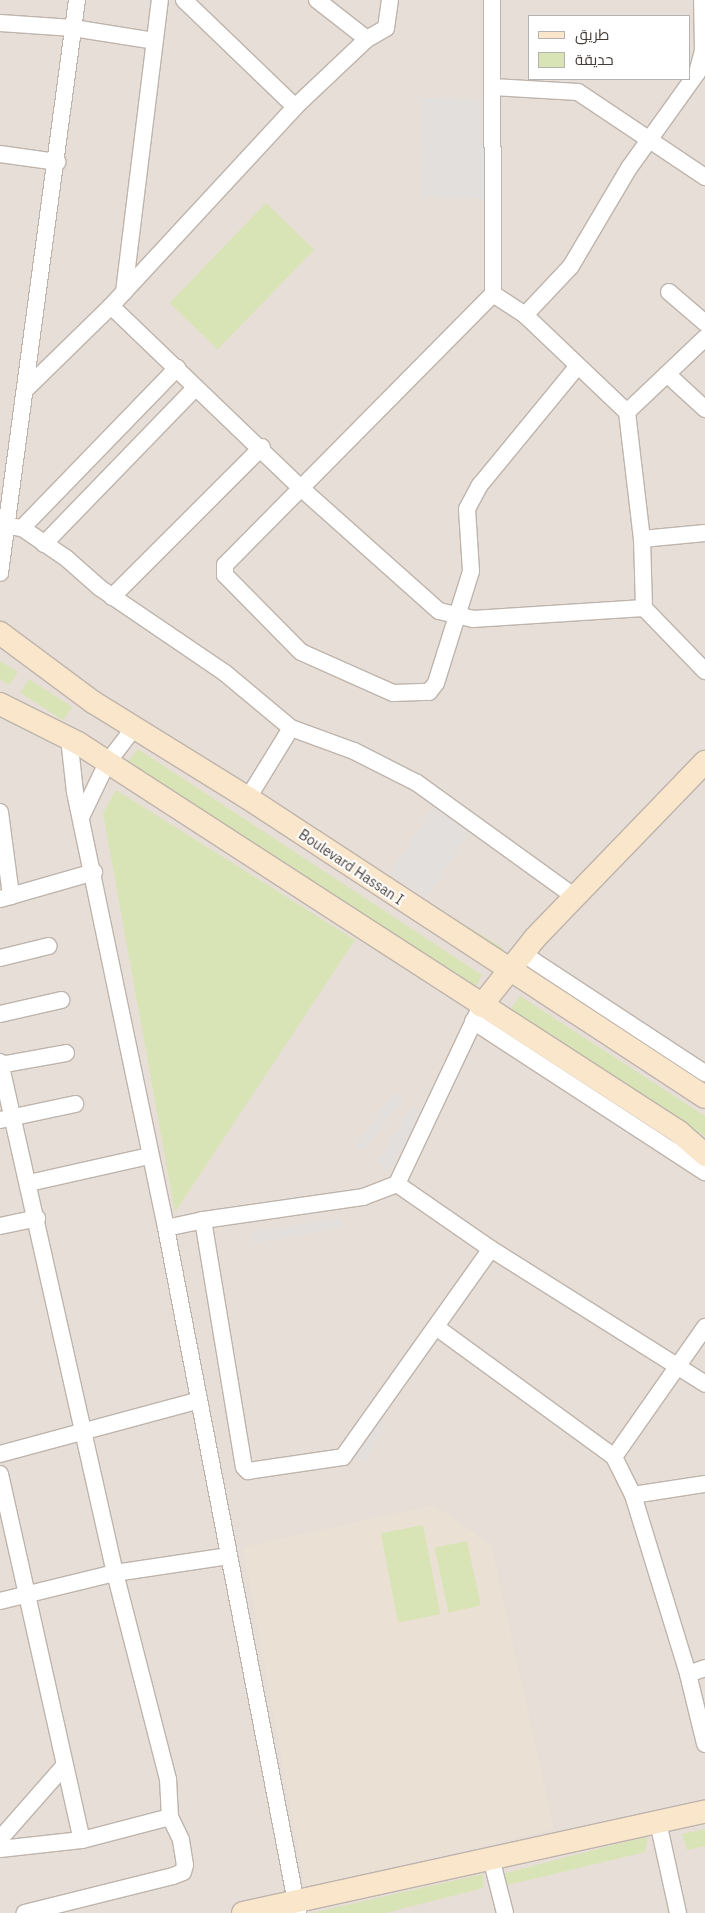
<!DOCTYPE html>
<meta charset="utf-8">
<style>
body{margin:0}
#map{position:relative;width:705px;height:1913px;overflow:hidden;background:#f3eee9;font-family:"IBM Plex Sans",Cairo,sans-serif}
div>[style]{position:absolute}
.residential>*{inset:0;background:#e7dfd7}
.education>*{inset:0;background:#ebe0d4}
.green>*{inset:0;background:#d8e4b5;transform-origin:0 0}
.parking>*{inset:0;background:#e2dfdd;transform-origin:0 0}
.roads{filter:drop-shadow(1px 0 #beb4ac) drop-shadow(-1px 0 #beb4ac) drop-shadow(0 1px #beb4ac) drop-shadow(0 -1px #beb4ac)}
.street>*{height:16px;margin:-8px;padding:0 8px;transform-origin:8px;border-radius:8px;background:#fff}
.secondary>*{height:22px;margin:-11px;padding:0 11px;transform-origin:11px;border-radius:11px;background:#fae6cb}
span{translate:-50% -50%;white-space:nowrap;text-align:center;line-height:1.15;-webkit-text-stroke:4px #fff;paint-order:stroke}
.street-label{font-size:14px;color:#463e38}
.legend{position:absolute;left:528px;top:15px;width:162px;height:65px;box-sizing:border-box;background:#fff;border:1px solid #b5b2af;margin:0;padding:6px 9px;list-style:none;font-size:15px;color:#463e38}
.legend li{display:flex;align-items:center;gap:10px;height:25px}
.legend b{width:25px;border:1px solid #b5b2af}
</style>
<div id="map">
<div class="residential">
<i style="clip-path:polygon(evenodd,0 0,705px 0,705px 1913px,0 1913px,0 0,529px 16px,689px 16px,689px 79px,529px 79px,529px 16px)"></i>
</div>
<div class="education">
<i style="clip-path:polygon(434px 1505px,491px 1545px,554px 1829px,305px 1887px,243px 1547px)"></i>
</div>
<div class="green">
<i style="left:266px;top:203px;width:67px;height:139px;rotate:44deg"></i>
<i style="clip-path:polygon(0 661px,18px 672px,9px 685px,0 679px)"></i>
<i style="left:29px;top:679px;width:51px;height:16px;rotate:33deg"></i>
<i style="clip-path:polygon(138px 749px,482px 975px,476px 986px,126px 764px)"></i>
<i style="clip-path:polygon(116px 790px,355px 940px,175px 1212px,103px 813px)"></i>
<i style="clip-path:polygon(449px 915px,503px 948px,500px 956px,447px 925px)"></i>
<i style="clip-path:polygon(520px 996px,705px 1116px,705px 1136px,509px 1012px)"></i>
<i style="left:423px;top:1525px;width:91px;height:43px;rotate:79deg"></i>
<i style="left:467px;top:1541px;width:66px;height:33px;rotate:78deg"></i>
<i style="clip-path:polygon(705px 1829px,705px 1846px,687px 1850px,682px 1834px)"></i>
<i style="clip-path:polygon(648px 1836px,645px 1852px,504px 1886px,502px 1874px)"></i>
<i style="clip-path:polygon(483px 1874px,483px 1888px,385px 1913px,312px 1913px)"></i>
</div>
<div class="parking">
<i style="left:423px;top:98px;width:65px;height:99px;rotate:1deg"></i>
<i style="left:435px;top:804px;width:44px;height:83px;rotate:33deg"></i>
<i style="clip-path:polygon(393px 1093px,404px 1097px,366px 1148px,354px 1148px)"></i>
<i style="clip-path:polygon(413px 1106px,422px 1111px,390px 1171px,376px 1163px)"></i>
<i style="clip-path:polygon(340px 1218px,344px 1227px,255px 1243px,252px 1232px)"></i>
<i style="left:374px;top:1417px;width:14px;height:44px;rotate:30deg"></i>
</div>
<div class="roads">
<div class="street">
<i style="left:184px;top:0;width:154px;rotate:43.9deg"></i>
<i style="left:317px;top:0;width:63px;rotate:38deg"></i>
<i style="left:492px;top:0;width:294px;rotate:89.8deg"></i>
<i style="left:493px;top:294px;width:381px;rotate:134.7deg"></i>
<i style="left:225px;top:565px;width:10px;rotate:90deg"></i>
<i style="left:225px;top:575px;width:108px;rotate:45.4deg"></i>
<i style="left:301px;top:652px;width:101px;rotate:24deg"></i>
<i style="left:393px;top:693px;width:36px;rotate:-2deg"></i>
<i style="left:429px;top:692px;width:11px;rotate:-52deg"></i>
<i style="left:436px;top:683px;width:117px;rotate:-72.6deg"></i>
<i style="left:471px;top:571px;width:62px;rotate:-93.7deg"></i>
<i style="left:467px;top:509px;width:27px;rotate:-62deg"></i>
<i style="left:480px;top:485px;width:153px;rotate:-50.6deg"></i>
<i style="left:0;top:23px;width:73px;rotate:3.9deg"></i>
<i style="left:73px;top:28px;width:82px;rotate:9.1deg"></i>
<i style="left:493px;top:87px;width:85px;rotate:3.4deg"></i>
<i style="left:578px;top:92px;width:153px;rotate:33.8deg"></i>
<i style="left:0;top:154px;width:58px;rotate:8deg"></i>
<i style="left:124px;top:292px;width:294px;rotate:-83deg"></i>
<i style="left:669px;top:292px;width:48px;rotate:40.7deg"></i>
<i style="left:493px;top:294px;width:38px;rotate:33deg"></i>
<i style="left:525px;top:315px;width:141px;rotate:43.6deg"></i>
<i style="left:627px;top:412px;width:128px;rotate:83.3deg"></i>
<i style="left:642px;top:539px;width:69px;rotate:88.3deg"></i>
<i style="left:644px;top:608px;width:88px;rotate:45.9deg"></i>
<i style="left:111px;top:306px;width:265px;rotate:43.8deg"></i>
<i style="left:302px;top:489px;width:183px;rotate:41.7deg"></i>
<i style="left:439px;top:611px;width:35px;rotate:13deg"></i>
<i style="left:473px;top:619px;width:171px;rotate:-3.7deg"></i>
<i style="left:525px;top:315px;width:67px;rotate:-46.8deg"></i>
<i style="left:571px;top:266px;width:114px;rotate:-59.4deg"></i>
<i style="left:629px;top:168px;width:117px;rotate:-54.4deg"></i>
<i style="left:697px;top:73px;width:24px;rotate:-75deg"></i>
<i style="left:703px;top:50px;width:50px;rotate:-91.1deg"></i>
<i style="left:667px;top:374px;width:52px;rotate:42.6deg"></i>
<i style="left:26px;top:389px;width:119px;rotate:-44.3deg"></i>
<i style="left:111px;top:306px;width:271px;rotate:-47.2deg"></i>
<i style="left:295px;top:107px;width:99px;rotate:-43.4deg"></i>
<i style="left:367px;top:39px;width:22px;rotate:-30deg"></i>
<i style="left:386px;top:28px;width:28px;rotate:-82deg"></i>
<i style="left:627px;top:412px;width:108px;rotate:-43.5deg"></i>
<i style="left:9px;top:526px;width:13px;rotate:9deg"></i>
<i style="left:22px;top:528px;width:53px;rotate:34.3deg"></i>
<i style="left:66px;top:558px;width:45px;rotate:41.4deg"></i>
<i style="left:100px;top:588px;width:151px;rotate:34.2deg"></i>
<i style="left:225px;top:673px;width:86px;rotate:39.8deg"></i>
<i style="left:291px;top:728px;width:67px;rotate:20.1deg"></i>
<i style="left:354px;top:751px;width:71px;rotate:26.9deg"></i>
<i style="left:417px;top:783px;width:195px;rotate:35.8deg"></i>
<i style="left:22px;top:528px;width:223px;rotate:-45.9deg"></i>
<i style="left:642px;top:539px;width:63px;rotate:-5.4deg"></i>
<i style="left:44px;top:544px;width:217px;rotate:-45.9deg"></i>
<i style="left:0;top:573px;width:578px;rotate:-82.35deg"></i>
<i style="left:112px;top:597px;width:212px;rotate:-45deg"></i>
<i style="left:69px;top:738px;width:54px;rotate:83.7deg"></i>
<i style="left:75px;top:792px;width:445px;rotate:78.2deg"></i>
<i style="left:166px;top:1228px;width:698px;rotate:79.09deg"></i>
<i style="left:248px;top:798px;width:82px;rotate:-58.4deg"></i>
<i style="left:0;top:812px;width:85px;rotate:82.5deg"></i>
<i style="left:82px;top:815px;width:58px;rotate:-64.3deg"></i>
<i style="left:107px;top:763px;width:44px;rotate:-52.4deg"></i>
<i style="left:0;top:899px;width:98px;rotate:-16deg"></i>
<i style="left:522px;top:953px;width:219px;rotate:33.3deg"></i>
<i style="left:0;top:958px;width:50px;rotate:-13.8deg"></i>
<i style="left:481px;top:1006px;width:197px;rotate:115.3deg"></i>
<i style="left:397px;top:1184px;width:36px;rotate:159deg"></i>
<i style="left:363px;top:1197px;width:162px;rotate:171.8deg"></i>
<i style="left:203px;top:1220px;width:250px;rotate:80.6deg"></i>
<i style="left:244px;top:1467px;width:6px;rotate:45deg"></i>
<i style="left:248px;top:1471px;width:96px;rotate:-8.4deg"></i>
<i style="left:343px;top:1457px;width:255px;rotate:-54.6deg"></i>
<i style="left:0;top:1014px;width:63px;rotate:-12.9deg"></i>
<i style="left:473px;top:1021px;width:277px;rotate:33.1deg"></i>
<i style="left:0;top:1062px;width:524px;rotate:77.32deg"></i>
<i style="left:115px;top:1573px;width:213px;rotate:75.6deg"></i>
<i style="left:168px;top:1779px;width:38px;rotate:87deg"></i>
<i style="left:170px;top:1817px;width:25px;rotate:64deg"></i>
<i style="left:181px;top:1840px;width:25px;rotate:81deg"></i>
<i style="left:185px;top:1865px;width:7px;rotate:106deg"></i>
<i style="left:183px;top:1872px;width:11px;rotate:158deg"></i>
<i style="left:173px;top:1876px;width:153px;rotate:166deg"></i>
<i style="left:0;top:1065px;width:67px;rotate:-10.3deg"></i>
<i style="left:0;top:1120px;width:77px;rotate:-12deg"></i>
<i style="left:29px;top:1183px;width:123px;rotate:-12.7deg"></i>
<i style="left:397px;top:1184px;width:114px;rotate:34.7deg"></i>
<i style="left:491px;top:1249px;width:253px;rotate:32.2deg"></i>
<i style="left:0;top:1226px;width:38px;rotate:-12deg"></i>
<i style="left:166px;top:1228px;width:38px;rotate:-12deg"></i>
<i style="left:436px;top:1327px;width:220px;rotate:36.1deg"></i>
<i style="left:614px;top:1457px;width:42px;rotate:63.4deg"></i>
<i style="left:633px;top:1495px;width:73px;rotate:-8.7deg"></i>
<i style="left:0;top:1454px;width:203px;rotate:-15.1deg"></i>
<i style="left:614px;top:1457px;width:159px;rotate:-55deg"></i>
<i style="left:0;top:1474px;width:375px;rotate:77.4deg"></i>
<i style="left:633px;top:1495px;width:187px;rotate:72.9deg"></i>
<i style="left:688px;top:1674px;width:72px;rotate:76.3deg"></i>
<i style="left:0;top:1601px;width:118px;rotate:-13.7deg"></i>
<i style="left:115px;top:1573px;width:115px;rotate:-8.5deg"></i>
<i style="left:688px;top:1674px;width:18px;rotate:-19deg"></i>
<i style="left:658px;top:1822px;width:93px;rotate:77.6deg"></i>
<i style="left:0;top:1839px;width:98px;rotate:-48.7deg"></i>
<i style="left:0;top:1849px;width:82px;rotate:-6.3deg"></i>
<i style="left:82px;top:1840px;width:91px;rotate:-14.6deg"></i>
<i style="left:491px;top:1858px;width:57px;rotate:75.7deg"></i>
</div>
<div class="secondary">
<i style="left:0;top:633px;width:116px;rotate:36.6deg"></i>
<i style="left:93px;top:702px;width:182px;rotate:31.8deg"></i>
<i style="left:248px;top:798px;width:546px;rotate:33.2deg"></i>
<i style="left:0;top:704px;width:87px;rotate:26.6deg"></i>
<i style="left:78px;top:743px;width:716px;rotate:32.91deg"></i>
<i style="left:679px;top:1132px;width:35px;rotate:41deg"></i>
<i style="left:481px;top:1006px;width:87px;rotate:-51.5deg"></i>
<i style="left:535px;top:938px;width:245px;rotate:-46deg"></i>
<i style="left:243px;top:1913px;width:473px;rotate:-12.4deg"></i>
</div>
</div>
<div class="street-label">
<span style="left:351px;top:867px;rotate:34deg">Boulevard Hassan I</span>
</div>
<ul class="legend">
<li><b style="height:6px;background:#fae6cb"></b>طريق</li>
<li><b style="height:14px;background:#d8e4b5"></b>حديقة</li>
</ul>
</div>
